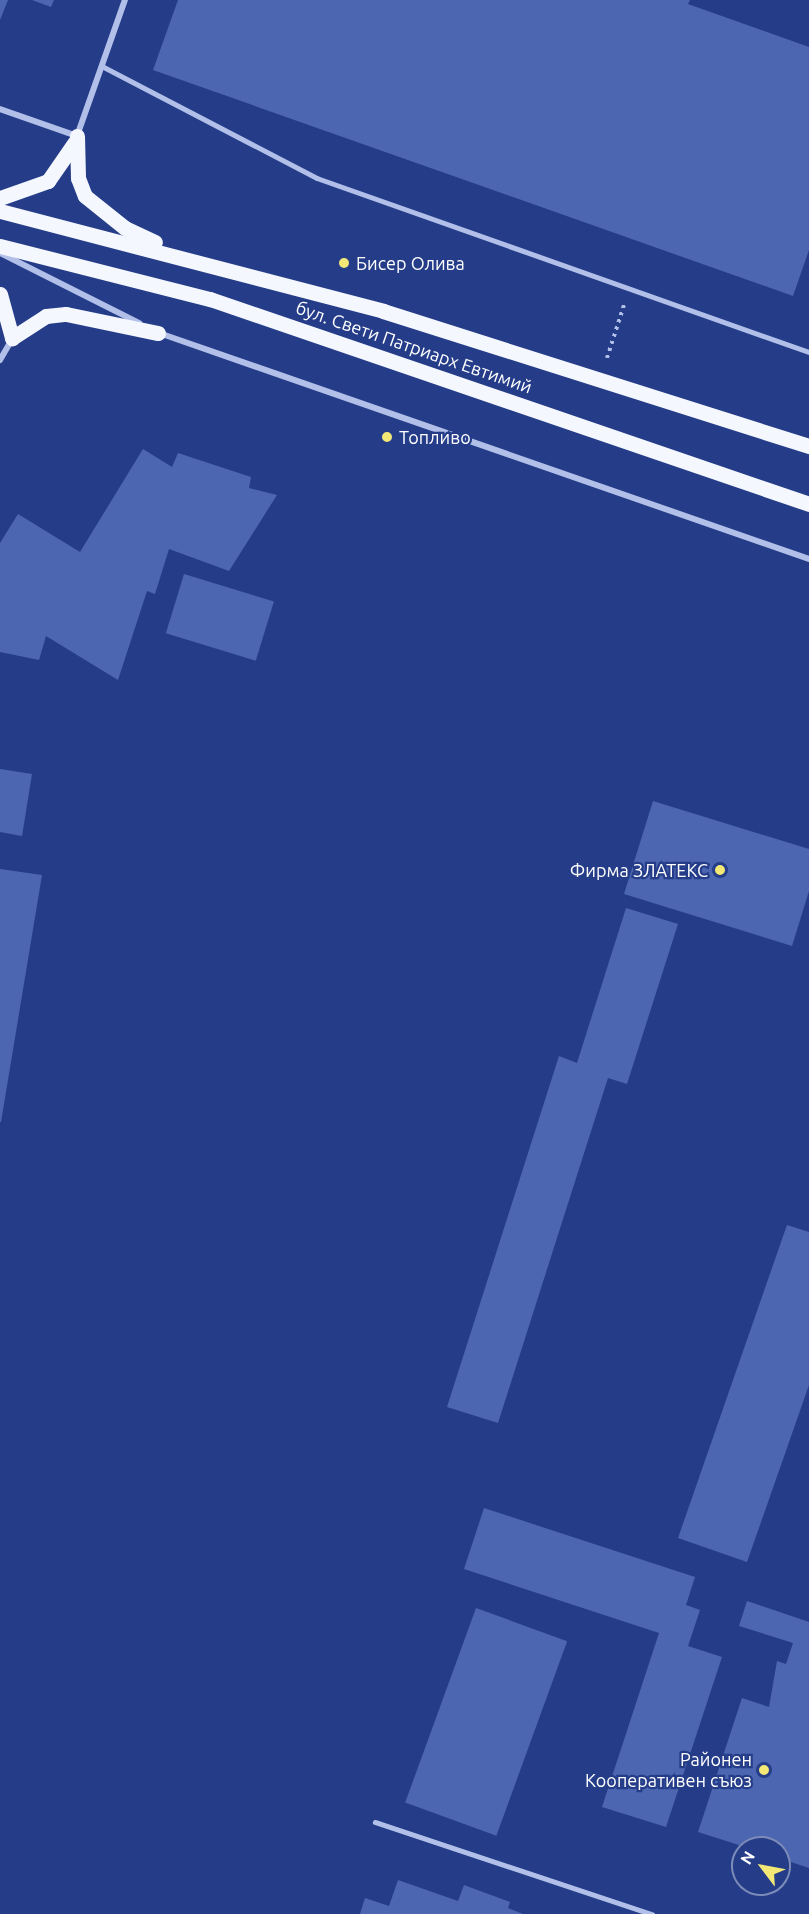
<!DOCTYPE html>
<meta charset="utf-8">
<style>
body{margin:0}
#map{position:relative;width:809px;height:1914px;overflow:hidden;background:#253d89;font-family:Ubuntu,sans-serif}
div>[style]{position:absolute}
.building>*{inset:0;background:#4d66b1;transform-origin:0 0}
.path>*{height:4px;margin-top:-2px;transform-origin:0;background:repeating-linear-gradient(90deg,#b2c0e9 0 3px,transparent 0 7.5px)}
.service>*{height:4.5px;margin:-2.25px;padding:0 2.25px;transform-origin:2.25px;border-radius:2.25px;background:#b2c0e9}
.minor>*{height:6px;margin:-3px;padding:0 3px;transform-origin:3px;border-radius:3px;background:#b2c0e9}
.primary>*{height:15px;margin:-7.5px;padding:0 7.5px;transform-origin:7.5px;border-radius:7.5px;background:#f5f7fe}
.dots>*{width:16px;height:16px;translate:-50% -50%;box-sizing:border-box;border:3px solid #253d89;border-radius:50%}
span{translate:-50% -50%;white-space:nowrap;text-align:center;line-height:1.15;-webkit-text-stroke:4.5px #253d89;paint-order:stroke}
.poi-label{font-size:18px;color:#fff}
.left{translate:0 -50%;text-align:left}
.right{translate:-100% -50%;text-align:right}
.street-label{font-size:18px;color:#fff}
.north{position:absolute;left:731px;top:1836px;width:60px;height:60px;box-sizing:border-box;background:#253d89;border:2px solid #7c8bb8;border-radius:50%;rotate:302deg;font-size:16px;font-weight:700;line-height:24px;text-align:center;color:#fff}
.north::after{content:'';display:block;margin:auto;width:21px;height:27px;background:#f3e876;clip-path:polygon(50% 0,100% 100%,50% 72%,0 100%)}
</style>
<div id="map">
<div class="building">
<i style="clip-path:polygon(0 0,8px 0,0 20px)"></i>
<i style="clip-path:polygon(32px 0,54px 0,51px 7px)"></i>
<i style="clip-path:polygon(178px 0,690px 0,688px 4px,809px 47px,809px 250px,793px 296px,153px 70px)"></i>
<i style="clip-path:polygon(143px 449px,172px 467px,178px 453px,251px 477px,249px 488px,277px 495px,229px 571px,169px 549px,155px 594px,147px 591px,118px 680px,46px 636px,39px 660px,0 652px,0 543px,18px 514px,80px 552px)"></i>
<i style="left:184px;top:574px;width:94px;height:62px;rotate:17deg"></i>
<i style="clip-path:polygon(0 769px,32px 774px,22px 836px,0 832px)"></i>
<i style="clip-path:polygon(653px 801px,809px 849px,809px 891px,792px 946px,624px 894px)"></i>
<i style="clip-path:polygon(0 869px,42px 875px,1px 1122px,0 1122px)"></i>
<i style="clip-path:polygon(626px 908px,678px 924px,627px 1084px,608px 1078px,498px 1423px,447px 1407px,559px 1056px,577px 1063px)"></i>
<i style="clip-path:polygon(787px 1225px,809px 1232px,809px 1385px,747px 1562px,678px 1538px)"></i>
<i style="clip-path:polygon(484px 1508px,695px 1577px,686px 1605px,700px 1610px,688px 1646px,722px 1657px,666px 1827px,602px 1807px,659px 1633px,464px 1569px)"></i>
<i style="clip-path:polygon(747px 1601px,809px 1622px,809px 1868px,779px 1858px,779px 1848px,748px 1848px,698px 1832px,742px 1698px,769px 1707px,777px 1661px,786px 1664px,793px 1643px,739px 1626px)"></i>
<i style="left:476px;top:1608px;width:97px;height:207px;rotate:20deg"></i>
<i style="clip-path:polygon(398px 1880px,458px 1901px,464px 1885px,510px 1902px,508px 1908px,523px 1914px,360px 1914px,365px 1898px,389px 1906px)"></i>
</div>
<div class="path">
<i style="left:607px;top:358px;width:56px;rotate:-72.2deg"></i>
</div>
<div class="service">
<i style="left:102px;top:66px;width:242px;rotate:27.5deg"></i>
<i style="left:317px;top:178px;width:522px;rotate:19.48deg"></i>
<i style="left:375px;top:1822px;width:292px;rotate:18.4deg"></i>
</div>
<div class="minor">
<i style="left:0;top:109px;width:82px;rotate:19.3deg"></i>
<i style="left:77px;top:136px;width:144px;rotate:-70.6deg"></i>
<i style="left:0;top:253px;width:156px;rotate:26.7deg"></i>
<i style="left:159px;top:333px;width:688px;rotate:19.17deg"></i>
<i style="left:0;top:360px;width:24px;rotate:-60deg"></i>
</div>
<div class="primary">
<i style="left:77px;top:136px;width:42px;rotate:88.6deg"></i>
<i style="left:78px;top:178px;width:19px;rotate:69deg"></i>
<i style="left:85px;top:196px;width:51px;rotate:38.7deg"></i>
<i style="left:125px;top:228px;width:33px;rotate:25deg"></i>
<i style="left:0;top:198px;width:51px;rotate:-19.5deg"></i>
<i style="left:48px;top:181px;width:47px;rotate:-55.3deg"></i>
<i style="left:0;top:211px;width:396px;rotate:14.6deg"></i>
<i style="left:383px;top:311px;width:447px;rotate:17.6deg"></i>
<i style="left:0;top:246px;width:217px;rotate:14.2deg"></i>
<i style="left:210px;top:299px;width:633px;rotate:18.89deg"></i>
<i style="left:0;top:294px;width:46px;rotate:74.7deg"></i>
<i style="left:12px;top:338px;width:40px;rotate:-32.9deg"></i>
<i style="left:46px;top:316px;width:20px;rotate:-6deg"></i>
<i style="left:66px;top:314px;width:94px;rotate:11.7deg"></i>
</div>
<div class="dots">
<i style="left:344px;top:263px;background:#f3e876"></i>
<i style="left:387px;top:437px;background:#f3e876"></i>
<i style="left:720px;top:870px;background:#f3e876"></i>
<i style="left:764px;top:1770px;background:#f3e876"></i>
</div>
<div class="poi-label">
<span class="left" style="left:356px;top:263px">Бисер Олива</span>
<span class="left" style="left:399px;top:437px">Топливо</span>
<span class="right" style="left:708px;top:870px">Фирма ЗЛАТЕКС</span>
<span class="right" style="left:752px;top:1770px">Районен<br>Кооперативен съюз</span>
</div>
<div class="street-label">
<span style="left:414px;top:347px;rotate:19deg">бул. Свети Патриарх Евтимий</span>
</div>
<div class="north">N</div>
</div>
